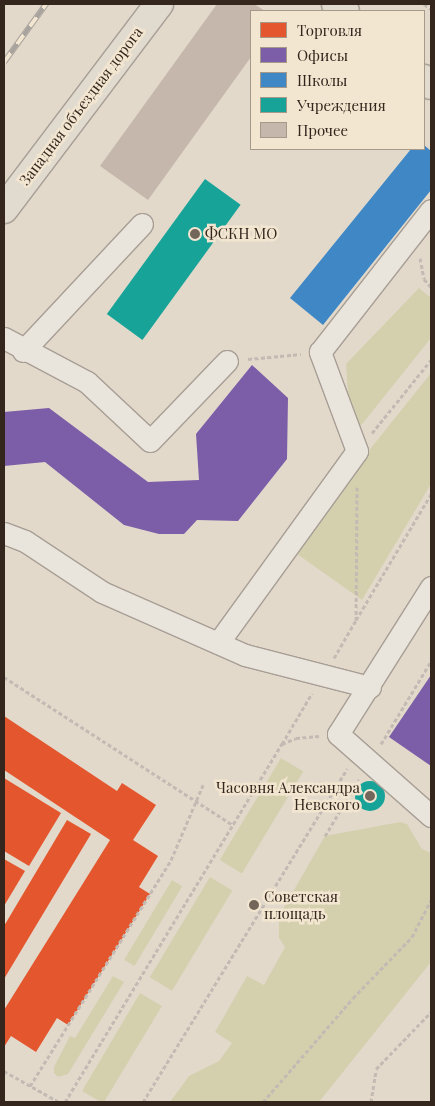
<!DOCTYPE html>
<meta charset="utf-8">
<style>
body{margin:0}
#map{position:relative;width:435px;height:1106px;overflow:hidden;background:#e2d9cb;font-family:"Playfair Display",serif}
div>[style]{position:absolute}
.green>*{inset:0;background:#d4d0ae;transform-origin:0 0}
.shops>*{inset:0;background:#e4572e}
.offices>*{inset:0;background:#7b5ea7}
.schools>*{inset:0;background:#3f88c5}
.public>*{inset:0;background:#17a398;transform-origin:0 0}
.round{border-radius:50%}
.building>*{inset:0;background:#c5b7ac}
.path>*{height:3px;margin-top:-1.5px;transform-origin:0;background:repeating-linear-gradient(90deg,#c3bbb3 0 4px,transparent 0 6.5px)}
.roads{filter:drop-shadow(1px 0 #a79e95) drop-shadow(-1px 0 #a79e95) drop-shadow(0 1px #a79e95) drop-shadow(0 -1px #a79e95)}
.minor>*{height:21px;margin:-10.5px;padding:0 10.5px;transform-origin:10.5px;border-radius:10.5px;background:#eae5dc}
.major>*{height:28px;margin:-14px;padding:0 14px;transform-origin:14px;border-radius:14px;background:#e1dace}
.rail>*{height:5.5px;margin-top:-2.75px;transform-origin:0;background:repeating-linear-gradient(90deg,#f3e6d1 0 11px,#a9a39d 0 22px);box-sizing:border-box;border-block:1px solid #a9a39d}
.dots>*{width:14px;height:14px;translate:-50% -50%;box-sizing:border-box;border:2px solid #f3e6d1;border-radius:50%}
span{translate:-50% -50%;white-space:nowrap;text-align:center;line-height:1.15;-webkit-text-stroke:5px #f3e6d1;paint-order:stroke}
.street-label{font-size:15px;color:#35261d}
.poi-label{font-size:15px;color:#35261d}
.left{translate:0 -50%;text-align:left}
.right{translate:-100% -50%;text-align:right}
.frame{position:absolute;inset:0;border:5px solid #35261d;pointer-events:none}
.legend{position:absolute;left:250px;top:10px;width:175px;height:140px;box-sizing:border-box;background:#f3e6d1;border:1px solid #a79989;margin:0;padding:6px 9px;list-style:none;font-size:15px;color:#35261d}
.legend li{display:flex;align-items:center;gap:10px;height:25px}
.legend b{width:25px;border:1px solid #a79989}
</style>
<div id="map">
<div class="green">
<i style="clip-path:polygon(419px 288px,431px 298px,431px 338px,351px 438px,346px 364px)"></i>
<i style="clip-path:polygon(431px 373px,431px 484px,362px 600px,290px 549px)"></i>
<i style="left:281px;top:758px;width:26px;height:119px;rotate:31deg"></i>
<i style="clip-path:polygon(400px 822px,407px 824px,422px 849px,431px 853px,431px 962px,319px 1102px,170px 1102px,189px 1076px,219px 1061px,232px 1043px,215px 1032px,247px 976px,264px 985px,285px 947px,279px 938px,279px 916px,325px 836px)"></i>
<i style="left:210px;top:877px;width:26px;height:117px;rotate:31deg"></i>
<i style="left:172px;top:880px;width:12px;height:93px;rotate:31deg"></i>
<i style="clip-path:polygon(113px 976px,124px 982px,68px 1074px,58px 1077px,54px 1073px,54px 1067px,70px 1036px,75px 1038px)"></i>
<i style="clip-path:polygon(140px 993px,162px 1006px,104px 1102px,101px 1102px,82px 1091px)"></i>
</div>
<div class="shops">
<i style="clip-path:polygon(4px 716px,117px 791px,122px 783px,156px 805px,133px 840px,158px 856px,139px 887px,150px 894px,68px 1025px,57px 1018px,36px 1052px,11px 1036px,4px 1047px,4px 1010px,110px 840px,4px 770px)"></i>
<i style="clip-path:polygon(4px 778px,61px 813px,29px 866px,4px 851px)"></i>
<i style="clip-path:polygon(67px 820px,91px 834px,4px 979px,4px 926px)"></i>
<i style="clip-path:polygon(4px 859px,25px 871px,4px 906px)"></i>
</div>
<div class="offices">
<i style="clip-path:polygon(252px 365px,288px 398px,287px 459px,238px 521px,197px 520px,184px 534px,159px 534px,124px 525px,45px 462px,4px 466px,4px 412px,49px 408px,148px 482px,199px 480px,196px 434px)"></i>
<i style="clip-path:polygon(431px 675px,431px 766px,389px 737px)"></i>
</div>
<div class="schools">
<i style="clip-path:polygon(424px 145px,431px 151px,431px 190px,323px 325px,290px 298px,411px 149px,424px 149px)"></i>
</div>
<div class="public">
<i style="left:205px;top:179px;width:44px;height:167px;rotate:36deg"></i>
<i class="round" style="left:355px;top:781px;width:30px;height:30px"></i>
</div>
<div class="building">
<i style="clip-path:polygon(217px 4px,254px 4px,265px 11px,251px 11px,251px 57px,148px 200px,100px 166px)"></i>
</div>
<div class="path">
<i style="left:424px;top:4px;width:9px;rotate:36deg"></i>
<i style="left:420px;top:258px;width:21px;rotate:79deg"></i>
<i style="left:424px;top:279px;width:11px;rotate:49deg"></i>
<i style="left:248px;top:359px;width:53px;rotate:-5.4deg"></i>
<i style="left:372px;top:433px;width:94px;rotate:-51.1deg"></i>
<i style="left:357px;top:487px;width:133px;rotate:90.4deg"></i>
<i style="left:356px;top:620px;width:147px;rotate:-59.2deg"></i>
<i style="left:334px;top:658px;width:44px;rotate:-59.9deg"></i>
<i style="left:4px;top:677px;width:273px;rotate:32.9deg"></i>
<i style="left:282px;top:744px;width:59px;rotate:-59.5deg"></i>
<i style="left:381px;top:744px;width:97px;rotate:-58.9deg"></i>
<i style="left:325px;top:836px;width:66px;rotate:-59.2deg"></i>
<i style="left:4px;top:1071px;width:63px;rotate:29.4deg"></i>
<i style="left:30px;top:1086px;width:266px;rotate:-58deg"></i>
<i style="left:171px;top:860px;width:82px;rotate:-66.9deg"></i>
<i style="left:65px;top:1102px;width:419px;rotate:-58.8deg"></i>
<i style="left:282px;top:744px;width:15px;rotate:-23deg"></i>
<i style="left:296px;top:738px;width:23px;rotate:-5deg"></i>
<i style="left:143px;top:1102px;width:391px;rotate:-58.5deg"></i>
<i style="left:263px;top:1102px;width:138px;rotate:-49.1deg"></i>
<i style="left:353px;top:998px;width:85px;rotate:-46deg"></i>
<i style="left:412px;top:937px;width:42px;rotate:-62.8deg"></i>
<i style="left:371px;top:1102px;width:33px;rotate:-81deg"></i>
<i style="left:376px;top:1069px;width:79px;rotate:-46deg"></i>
</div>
<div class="roads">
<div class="minor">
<i style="left:4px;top:338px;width:94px;rotate:27.9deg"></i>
<i style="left:87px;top:382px;width:86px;rotate:43.1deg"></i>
<i style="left:150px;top:441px;width:111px;rotate:-46.1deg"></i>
<i style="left:23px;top:351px;width:174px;rotate:-46.9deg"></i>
<i style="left:4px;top:533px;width:22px;rotate:21deg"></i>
<i style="left:25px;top:541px;width:92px;rotate:33.5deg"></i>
<i style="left:102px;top:592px;width:156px;rotate:23.8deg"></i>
<i style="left:245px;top:655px;width:129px;rotate:14.4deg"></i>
<i style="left:431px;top:587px;width:174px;rotate:122.3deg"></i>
<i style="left:338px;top:734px;width:124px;rotate:41.4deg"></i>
<i style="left:218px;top:643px;width:237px;rotate:-54.1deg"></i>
<i style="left:357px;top:451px;width:106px;rotate:-110.5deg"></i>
<i style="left:320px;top:352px;width:180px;rotate:-52deg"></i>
</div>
<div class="major">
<i style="left:336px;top:4px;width:11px;rotate:38deg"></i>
<i style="left:424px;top:79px;width:9px;rotate:41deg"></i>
<i style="left:4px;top:209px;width:257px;rotate:-52.9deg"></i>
</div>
</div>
<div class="rail">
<i style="left:4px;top:62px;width:72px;rotate:-54.1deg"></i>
</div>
<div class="dots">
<i style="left:195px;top:234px;background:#72655a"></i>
<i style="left:370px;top:796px;background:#72655a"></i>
<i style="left:254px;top:905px;background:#72655a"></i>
</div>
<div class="street-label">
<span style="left:81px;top:106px;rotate:-53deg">Западная объездная дорога</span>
</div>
<div class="poi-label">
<span class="left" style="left:205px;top:234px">ФСКН МО</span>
<span class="right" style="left:360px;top:796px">Часовня Александра<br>Невского</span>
<span class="left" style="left:264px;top:905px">Советская<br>площадь</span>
</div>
<div class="frame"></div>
<ul class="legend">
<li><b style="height:14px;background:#e4572e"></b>Торговля</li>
<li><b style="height:14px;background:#7b5ea7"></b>Офисы</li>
<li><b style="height:14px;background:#3f88c5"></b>Школы</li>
<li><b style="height:14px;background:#17a398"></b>Учреждения</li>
<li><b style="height:14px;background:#c5b7ac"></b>Прочее</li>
</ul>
</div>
